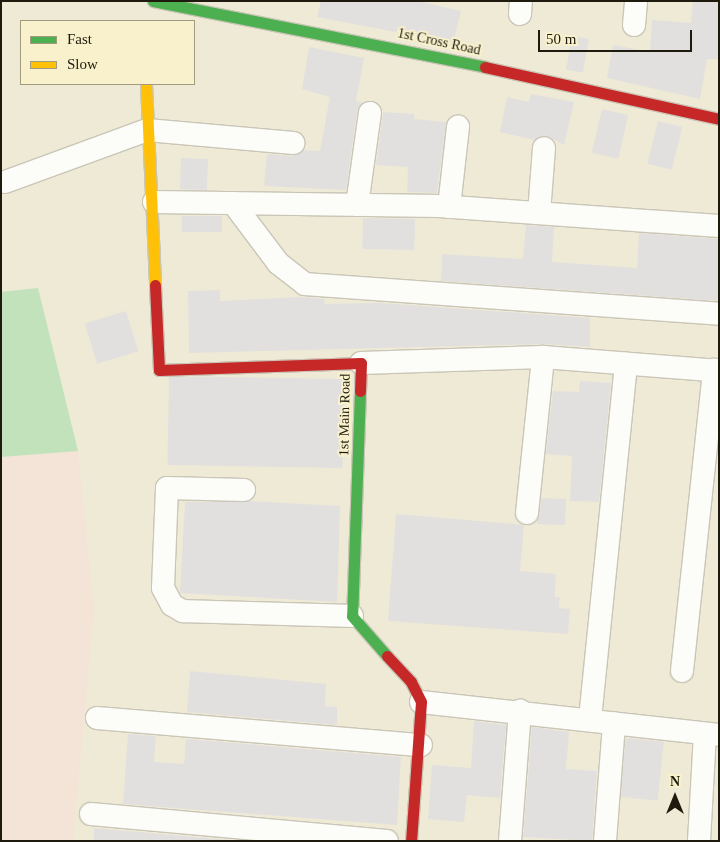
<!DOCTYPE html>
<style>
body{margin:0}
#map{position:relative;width:720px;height:842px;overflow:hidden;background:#eeead6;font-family:Georgia,serif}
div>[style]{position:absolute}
.education>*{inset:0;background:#f4e4d7}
.green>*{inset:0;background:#c1e2bb}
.building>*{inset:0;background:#e2e0de;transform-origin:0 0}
.roads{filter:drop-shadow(1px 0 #cac6b7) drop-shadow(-1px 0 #cac6b7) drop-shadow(0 1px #cac6b7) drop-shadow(0 -1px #cac6b7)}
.street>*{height:22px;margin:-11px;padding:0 11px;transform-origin:11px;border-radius:11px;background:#fcfcf9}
.fast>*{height:11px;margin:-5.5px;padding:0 5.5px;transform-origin:5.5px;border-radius:5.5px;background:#4caf50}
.slow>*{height:11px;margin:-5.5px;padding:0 5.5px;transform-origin:5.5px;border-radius:5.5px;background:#ffc107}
.jam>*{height:11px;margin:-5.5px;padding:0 5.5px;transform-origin:5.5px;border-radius:5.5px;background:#c62828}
span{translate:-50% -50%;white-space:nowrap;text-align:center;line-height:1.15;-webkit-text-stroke:4px #f8f1cb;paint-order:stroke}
.street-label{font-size:14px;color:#1e1b0e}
.frame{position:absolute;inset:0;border:2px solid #1e1b0e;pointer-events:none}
.legend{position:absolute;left:20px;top:20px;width:175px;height:65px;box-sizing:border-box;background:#f8f1cb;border:1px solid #a19b7f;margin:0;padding:6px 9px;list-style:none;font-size:15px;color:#1e1b0e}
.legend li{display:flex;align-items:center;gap:10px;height:25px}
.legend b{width:25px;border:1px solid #a19b7f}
.north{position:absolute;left:650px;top:772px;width:50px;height:50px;-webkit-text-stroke:4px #f8f1cb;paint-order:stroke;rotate:0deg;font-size:14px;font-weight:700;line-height:20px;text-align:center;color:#1e1b0e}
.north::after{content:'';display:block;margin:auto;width:18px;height:22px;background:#1e1b0e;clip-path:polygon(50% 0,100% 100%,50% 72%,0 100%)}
.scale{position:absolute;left:538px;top:30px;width:154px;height:22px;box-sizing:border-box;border:2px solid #1e1b0e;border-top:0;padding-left:6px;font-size:15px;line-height:18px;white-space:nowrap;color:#1e1b0e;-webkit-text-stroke:4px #f8f1cb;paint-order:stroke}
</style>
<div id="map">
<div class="education">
<i style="clip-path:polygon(78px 451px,94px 609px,73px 841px,1px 841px,1px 457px)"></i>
</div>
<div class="green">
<i style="clip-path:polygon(38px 288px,78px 451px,1px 457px,1px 292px)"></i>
</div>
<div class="building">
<i style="clip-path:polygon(321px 1px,418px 1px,461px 11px,453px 43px,317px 17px)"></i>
<i style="clip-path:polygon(693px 1px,719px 1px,719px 59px,707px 59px,700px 99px,607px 78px,613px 45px,650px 52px,652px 20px,691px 23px)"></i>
<i style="left:572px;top:36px;width:17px;height:34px;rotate:10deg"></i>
<i style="clip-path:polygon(309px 47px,364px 58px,356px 101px,363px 103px,357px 111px,346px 190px,264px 186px,267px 154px,292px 156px,304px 150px,320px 151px,330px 97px,302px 89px)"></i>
<i style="clip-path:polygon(531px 94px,574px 102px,564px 145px,545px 135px,534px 140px,500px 132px,507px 97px,529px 102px)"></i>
<i style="left:602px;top:109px;width:27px;height:45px;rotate:13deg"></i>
<i style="clip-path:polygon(383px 112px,414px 114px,414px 119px,446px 122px,437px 193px,407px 192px,408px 167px,376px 165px)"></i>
<i style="left:658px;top:121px;width:25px;height:44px;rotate:14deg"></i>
<i style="left:181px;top:158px;width:27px;height:31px;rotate:2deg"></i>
<i style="left:182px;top:216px;width:40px;height:16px"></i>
<i style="left:363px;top:218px;width:52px;height:31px;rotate:1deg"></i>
<i style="clip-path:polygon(526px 225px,554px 227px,552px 262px,568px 263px,637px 268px,639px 233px,719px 239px,719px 301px,441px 281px,442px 254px,523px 259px)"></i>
<i style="clip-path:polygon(220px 290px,220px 301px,303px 297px,324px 299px,325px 304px,381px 303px,590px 318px,590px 347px,543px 344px,189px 353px,188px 291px)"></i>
<i style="left:126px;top:311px;width:42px;height:43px;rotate:73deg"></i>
<i style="left:344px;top:379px;width:89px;height:175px;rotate:91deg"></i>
<i style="clip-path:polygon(580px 381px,611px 383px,599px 502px,570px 501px,572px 456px,546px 454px,553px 391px,579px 392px)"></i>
<i style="clip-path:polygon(542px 498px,566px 499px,565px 525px,537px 524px)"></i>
<i style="clip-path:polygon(250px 501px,340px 506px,337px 602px,180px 593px,185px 502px)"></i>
<i style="clip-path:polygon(396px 514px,524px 525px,520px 571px,556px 574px,555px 597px,560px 597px,559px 608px,570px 609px,568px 634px,388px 621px)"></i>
<i style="clip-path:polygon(190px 671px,326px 684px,325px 706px,337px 707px,337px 725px,187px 712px)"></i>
<i style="clip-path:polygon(474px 721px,506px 725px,500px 798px,467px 795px,464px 822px,428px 819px,432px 765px,471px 768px)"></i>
<i style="clip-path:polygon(532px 727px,569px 732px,566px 769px,597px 771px,592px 841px,523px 837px)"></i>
<i style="clip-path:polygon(128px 734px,156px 736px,154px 762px,184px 764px,186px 739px,401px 757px,397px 825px,123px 804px)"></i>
<i style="left:626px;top:738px;width:38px;height:59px;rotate:6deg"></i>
<i style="clip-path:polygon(94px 828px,240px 841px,94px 841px)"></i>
</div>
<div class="roads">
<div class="street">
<i style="left:520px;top:14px;width:13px;rotate:-86deg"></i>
<i style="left:634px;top:25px;width:24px;rotate:-85deg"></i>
<i style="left:5px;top:182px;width:151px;rotate:-20.1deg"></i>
<i style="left:147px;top:130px;width:147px;rotate:5.1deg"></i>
<i style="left:154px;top:202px;width:285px;rotate:0.8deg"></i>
<i style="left:439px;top:206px;width:281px;rotate:4.1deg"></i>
<i style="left:233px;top:203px;width:75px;rotate:53.1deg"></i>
<i style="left:278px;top:263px;width:34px;rotate:38deg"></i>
<i style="left:305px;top:284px;width:415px;rotate:4.1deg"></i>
<i style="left:357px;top:205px;width:93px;rotate:-82deg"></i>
<i style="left:449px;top:207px;width:81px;rotate:-83.6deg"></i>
<i style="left:539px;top:213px;width:65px;rotate:-85.6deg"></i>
<i style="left:361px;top:363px;width:182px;rotate:-1.9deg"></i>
<i style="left:543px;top:357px;width:177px;rotate:4.5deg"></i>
<i style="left:244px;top:490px;width:77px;rotate:-178.5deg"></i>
<i style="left:167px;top:488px;width:100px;rotate:92.3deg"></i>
<i style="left:163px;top:588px;width:19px;rotate:62deg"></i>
<i style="left:172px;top:605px;width:13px;rotate:29deg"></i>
<i style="left:183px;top:611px;width:169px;rotate:1.7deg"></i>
<i style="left:527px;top:513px;width:157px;rotate:-84.1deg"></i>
<i style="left:682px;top:671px;width:303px;rotate:-83.9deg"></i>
<i style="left:421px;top:702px;width:300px;rotate:6.3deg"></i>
<i style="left:97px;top:718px;width:325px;rotate:4.8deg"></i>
<i style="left:590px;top:719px;width:357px;rotate:-84.2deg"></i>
<i style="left:91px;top:814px;width:297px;rotate:5.2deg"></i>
<i style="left:510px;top:841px;width:131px;rotate:-85.6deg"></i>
<i style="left:605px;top:841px;width:118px;rotate:-85.6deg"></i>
<i style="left:699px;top:841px;width:107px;rotate:-86.8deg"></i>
</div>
<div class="fast">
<i style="left:153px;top:1px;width:338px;rotate:11.2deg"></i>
<i style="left:360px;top:391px;width:225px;rotate:92deg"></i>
<i style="left:352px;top:616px;width:53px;rotate:48.8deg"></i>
</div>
<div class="slow">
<i style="left:146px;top:84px;width:201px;rotate:87.4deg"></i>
</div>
<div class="jam">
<i style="left:485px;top:67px;width:240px;rotate:12.5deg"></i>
<i style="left:155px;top:285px;width:85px;rotate:87.3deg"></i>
<i style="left:159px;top:370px;width:202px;rotate:-2deg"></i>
<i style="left:361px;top:363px;width:28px;rotate:92deg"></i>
<i style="left:387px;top:656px;width:35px;rotate:47deg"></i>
<i style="left:411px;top:682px;width:22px;rotate:63deg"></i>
<i style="left:421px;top:702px;width:139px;rotate:94.1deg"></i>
</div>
</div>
<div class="street-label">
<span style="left:439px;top:42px;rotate:12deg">1st Cross Road</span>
<span style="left:345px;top:415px;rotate:-89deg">1st Main Road</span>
</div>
<div class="frame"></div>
<ul class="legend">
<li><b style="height:6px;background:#4caf50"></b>Fast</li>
<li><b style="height:6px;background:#ffc107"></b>Slow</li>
</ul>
<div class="north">N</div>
<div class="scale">50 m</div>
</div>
